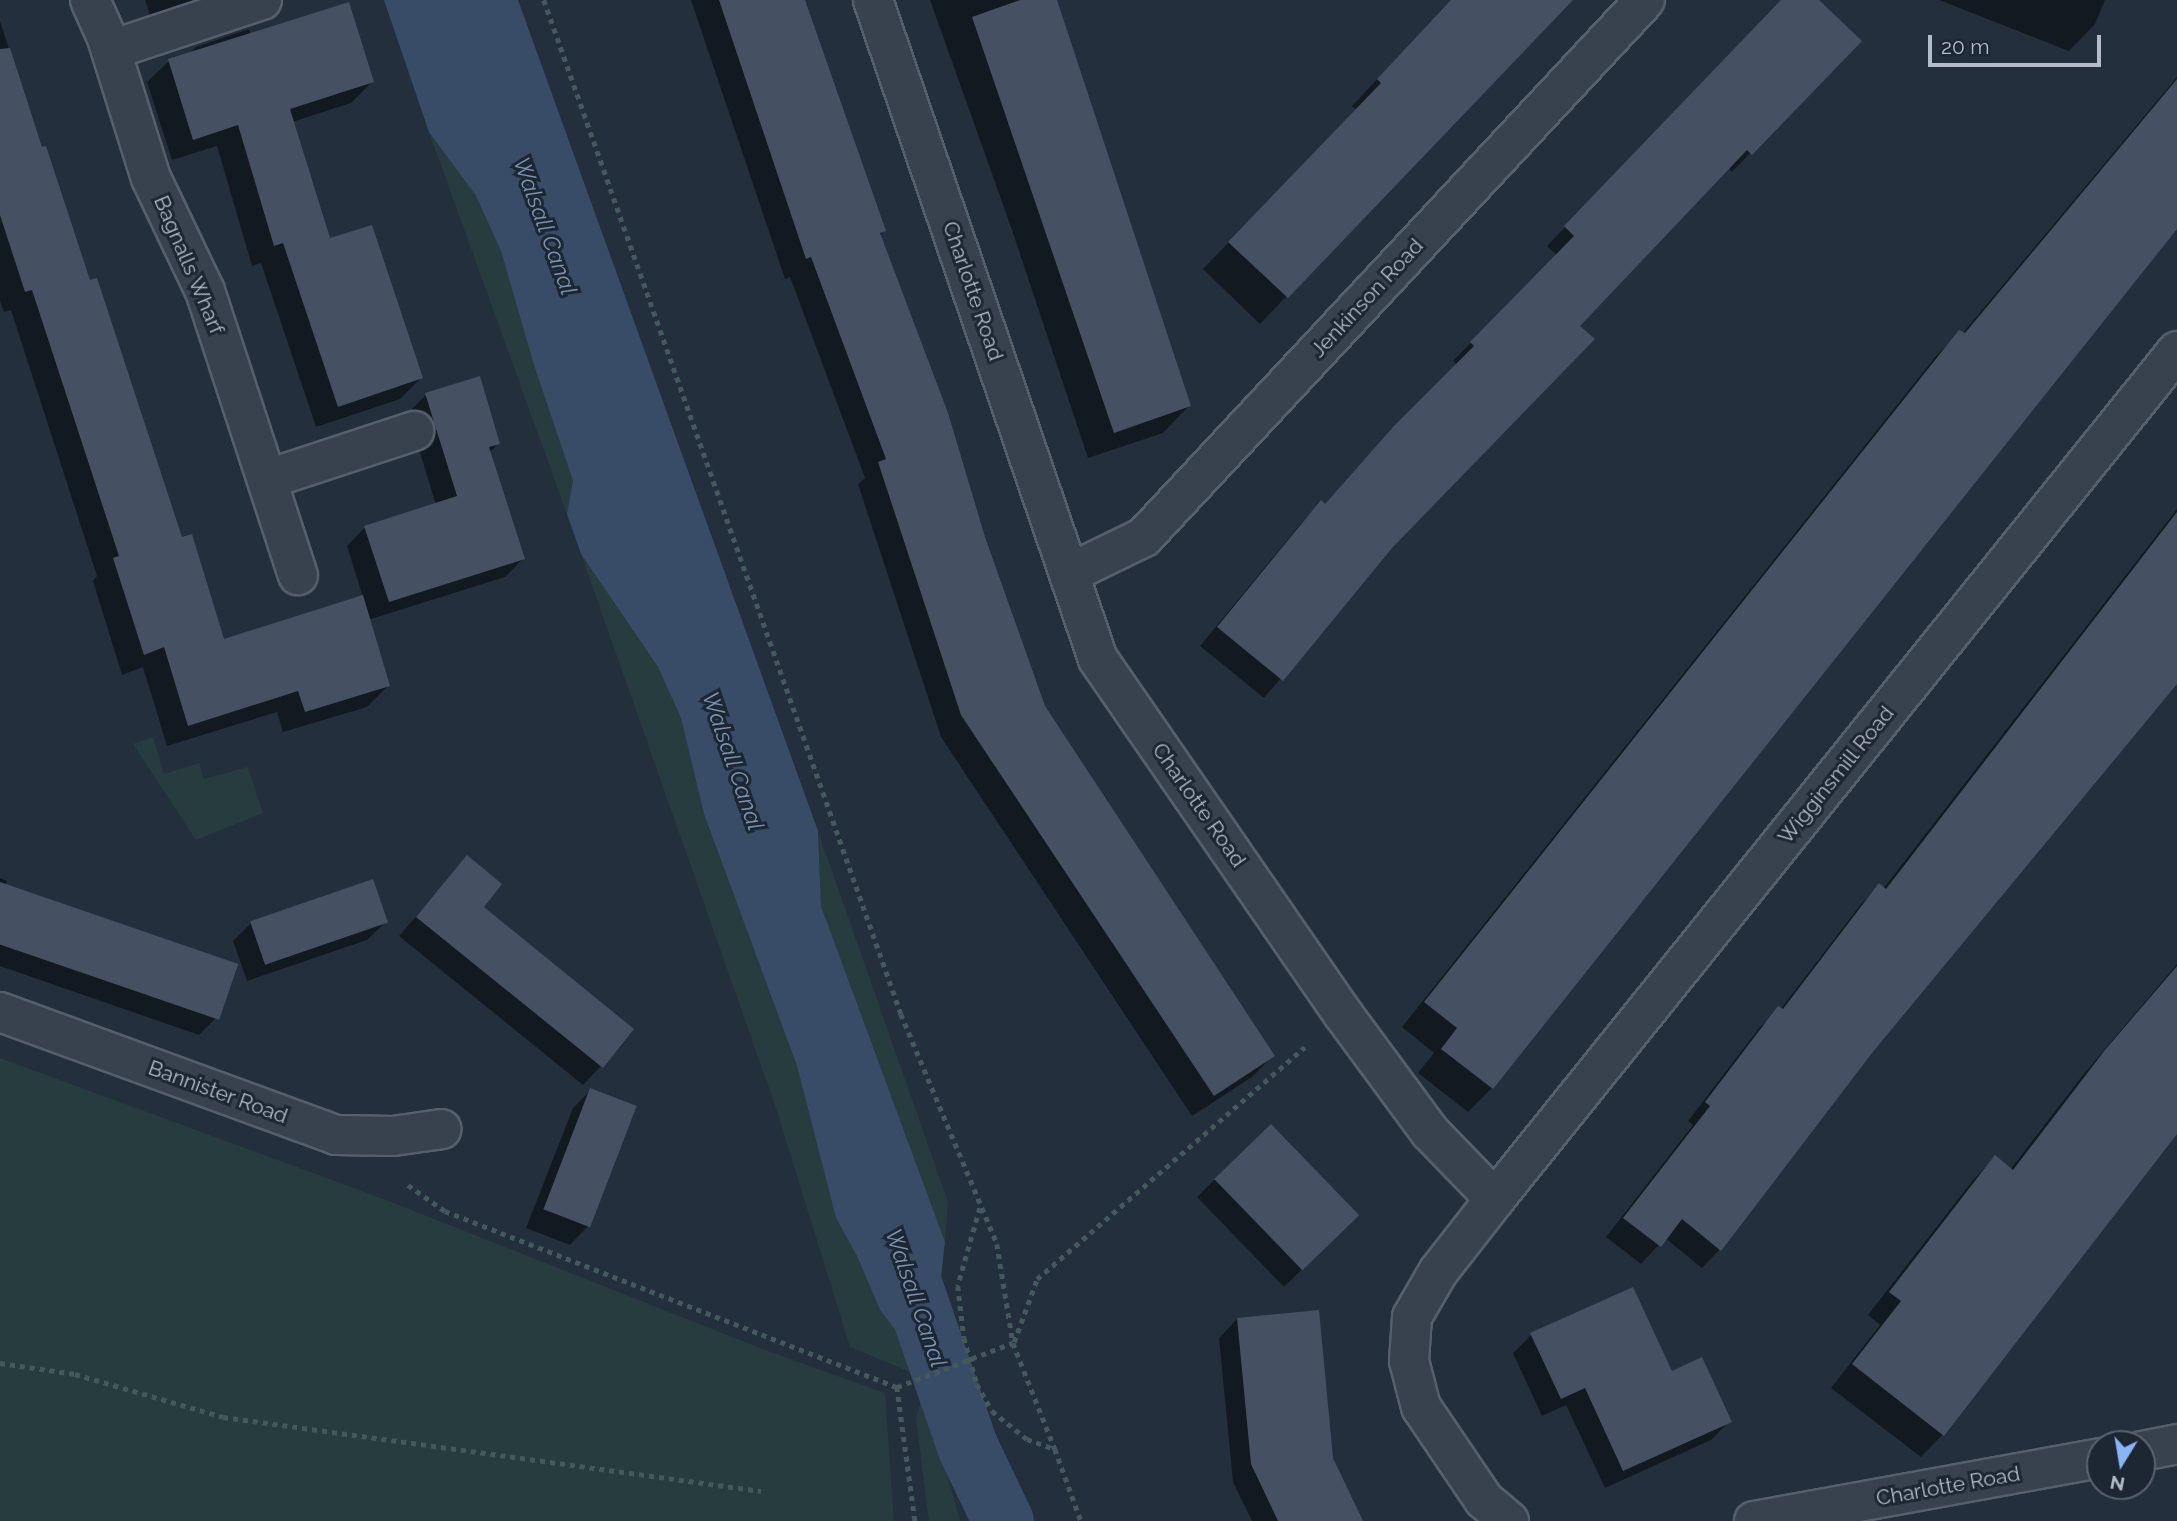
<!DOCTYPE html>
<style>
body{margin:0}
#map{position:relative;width:2177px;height:1521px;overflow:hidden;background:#242f3e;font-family:Raleway,sans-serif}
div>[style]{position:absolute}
.green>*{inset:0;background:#263c3f}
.water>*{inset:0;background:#394c67}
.shadow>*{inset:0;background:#0007}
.canal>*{height:61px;margin:-30.5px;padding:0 30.5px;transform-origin:30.5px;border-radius:30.5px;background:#394c67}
.building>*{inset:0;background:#455162;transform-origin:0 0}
.path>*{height:4.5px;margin-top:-2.25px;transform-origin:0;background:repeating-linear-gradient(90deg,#44595c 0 5px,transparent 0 10px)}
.roads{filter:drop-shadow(2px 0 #565f6c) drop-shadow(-2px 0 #565f6c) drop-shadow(0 2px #565f6c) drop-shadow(0 -2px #565f6c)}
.minor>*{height:38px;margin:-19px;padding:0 19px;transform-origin:19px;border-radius:19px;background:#38414e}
.path-bridge>*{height:4.5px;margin-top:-2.25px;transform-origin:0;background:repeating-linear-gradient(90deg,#44595c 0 5px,transparent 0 10px)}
span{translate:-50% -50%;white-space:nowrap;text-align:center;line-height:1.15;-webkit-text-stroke:6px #1d2633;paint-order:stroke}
.street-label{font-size:21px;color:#b4bcc9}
.water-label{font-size:23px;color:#7c92b1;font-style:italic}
.north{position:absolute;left:2086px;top:1430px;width:70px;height:70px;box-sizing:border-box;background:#1d2633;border:2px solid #59626f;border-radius:50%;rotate:191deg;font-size:19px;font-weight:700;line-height:28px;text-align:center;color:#b4bcc9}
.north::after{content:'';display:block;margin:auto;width:24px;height:32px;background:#8ab4f8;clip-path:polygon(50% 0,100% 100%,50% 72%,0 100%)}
.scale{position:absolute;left:1928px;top:35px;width:173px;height:32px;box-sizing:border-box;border:4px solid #b4bcc9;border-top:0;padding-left:9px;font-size:21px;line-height:24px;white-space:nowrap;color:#b4bcc9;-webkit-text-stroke:5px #1d2633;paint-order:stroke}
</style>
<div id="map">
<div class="green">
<i style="clip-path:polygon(429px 132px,476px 196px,501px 251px,533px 362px,573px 481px,567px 514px)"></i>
<i style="clip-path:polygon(581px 554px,658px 667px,681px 718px,704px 814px,797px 1066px,836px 1218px,857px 1256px,880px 1310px,906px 1344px,915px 1374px,850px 1347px,776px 1108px)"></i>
<i style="clip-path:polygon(153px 737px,164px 774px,199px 763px,204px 779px,248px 767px,263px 813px,196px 840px,133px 744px)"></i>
<i style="clip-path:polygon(818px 831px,948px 1202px,945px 1242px,821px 906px)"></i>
<i style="clip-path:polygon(0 1058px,381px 1198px,765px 1350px,885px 1393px,894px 1521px,0 1521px)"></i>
<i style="clip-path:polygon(922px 1397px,942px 1455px,960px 1521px,929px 1521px,916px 1418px)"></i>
</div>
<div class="water">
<i style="clip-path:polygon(384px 0,518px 0,818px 831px,821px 906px,945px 1242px,938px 1304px,943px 1328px,906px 1344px,880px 1310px,857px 1256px,836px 1218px,797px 1066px,704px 814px,681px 718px,658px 667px,581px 554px,567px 514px,573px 481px,533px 362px,501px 251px,476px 196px,429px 132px)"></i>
</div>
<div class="shadow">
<i style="clip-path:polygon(145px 0,221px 0,155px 29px)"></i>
<i style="clip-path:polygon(691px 0,804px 0,884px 231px,879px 236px,1043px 706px,1273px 1056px,1252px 1077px,1192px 1116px,941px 737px,858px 484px,865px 478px,790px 277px,785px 279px)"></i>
<i style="clip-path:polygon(930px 0,1056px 0,1189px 406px,1163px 433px,1088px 458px,1012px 230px)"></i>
<i style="clip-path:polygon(1452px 0,1570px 0,1260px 324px,1203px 269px,1356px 110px,1352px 106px)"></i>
<i style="clip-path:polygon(1783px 0,1816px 0,1859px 41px,1732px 172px,1728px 167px,1578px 326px,1264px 698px,1200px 646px,1303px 521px,1321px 503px,1324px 505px,1376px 447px,1457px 365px,1453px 361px,1557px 255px,1547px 246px)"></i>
<i style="clip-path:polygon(1939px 0,2105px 0,2095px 24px,2069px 51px)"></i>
<i style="clip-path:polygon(0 21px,41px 149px,180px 539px,223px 641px,363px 597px,347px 546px,365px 527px,436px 505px,408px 413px,426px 395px,498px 444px,489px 453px,523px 559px,505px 577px,368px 620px,388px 686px,367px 707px,283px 732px,277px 712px,167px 746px,143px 667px,122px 675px,93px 581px,97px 576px,11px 310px,4px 312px,0 301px)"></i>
<i style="clip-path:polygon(249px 29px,251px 35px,372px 82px,351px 103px,292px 122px,329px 241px,421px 378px,400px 399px,316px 427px,261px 263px,252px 266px,217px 146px,172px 160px,147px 82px,169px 61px,188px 55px,196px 47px)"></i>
<i style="clip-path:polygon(2177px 77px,2177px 218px,2170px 235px,1492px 1088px,1468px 1112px,1418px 1073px,1434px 1053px,1402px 1027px,1936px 356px,1960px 332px,1962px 334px)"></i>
<i style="clip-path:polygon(2177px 509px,2177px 676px,1870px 1052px,1720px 1249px,1702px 1268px,1665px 1238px,1641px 1264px,1606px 1237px,1693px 1125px,1688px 1121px,1760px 1027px,1780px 1010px,1861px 904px,1879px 886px,1883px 889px)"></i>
<i style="clip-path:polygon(467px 858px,481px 907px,601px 1066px,583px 1085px,399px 936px)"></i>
<i style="clip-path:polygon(0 878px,7px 881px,5px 886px,217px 1017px,199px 1035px,0 966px)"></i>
<i style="clip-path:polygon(386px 922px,367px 940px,247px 981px,233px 941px,251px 923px)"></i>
<i style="clip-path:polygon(2177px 964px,2177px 1132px,1943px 1434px,1921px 1457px,1831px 1388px,1880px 1325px,1868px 1315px,1973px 1180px,1995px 1158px,2010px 1170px,2083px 1075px)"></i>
<i style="clip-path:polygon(591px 1090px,588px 1226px,570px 1245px,526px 1228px,573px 1108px)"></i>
<i style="clip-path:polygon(1215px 1179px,1358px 1215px,1284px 1287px,1197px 1197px)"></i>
<i style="clip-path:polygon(1237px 1319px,1331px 1458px,1361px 1521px,1252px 1521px,1233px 1482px,1219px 1338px)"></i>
<i style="clip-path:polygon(1531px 1335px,1730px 1421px,1711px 1440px,1605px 1488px,1566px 1405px,1542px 1416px,1513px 1353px)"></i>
</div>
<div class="canal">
<i style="left:901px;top:1254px;width:203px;rotate:71deg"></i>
<i style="left:967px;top:1446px;width:83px;rotate:64.4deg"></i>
</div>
<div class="building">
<i style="clip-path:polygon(719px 0,805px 0,886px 231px,880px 233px,948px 413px,985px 537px,1045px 706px,1275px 1056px,1214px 1096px,961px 715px,878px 462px,886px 459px,811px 257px,806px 259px)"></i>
<i style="clip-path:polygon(1020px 0,1057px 0,1191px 406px,1114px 433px,972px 17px)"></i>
<i style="clip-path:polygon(1451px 0,1573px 0,1288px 298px,1228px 242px,1381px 83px,1377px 79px)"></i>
<i style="clip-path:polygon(1781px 0,1819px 0,1862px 41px,1752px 155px,1747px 150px,1580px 326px,1595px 339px,1392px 548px,1283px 681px,1217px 627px,1321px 500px,1325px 504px,1394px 426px,1474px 346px,1470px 342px,1574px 236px,1564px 226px)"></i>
<i style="clip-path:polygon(349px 2px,374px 82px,290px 109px,330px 238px,372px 225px,423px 378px,338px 407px,283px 243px,274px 246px,238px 125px,193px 140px,168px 59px)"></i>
<i style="clip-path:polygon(10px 48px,42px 147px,46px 146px,90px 280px,97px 278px,182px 537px,192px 534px,224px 639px,363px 595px,390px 686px,305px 712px,298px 691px,188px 726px,164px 647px,144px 655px,113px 558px,119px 556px,32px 290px,25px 292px,0 215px,0 49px)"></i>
<i style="clip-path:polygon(2177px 79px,2177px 229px,1493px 1089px,1441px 1049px,1457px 1028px,1424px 1002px,1959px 330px,1965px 333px)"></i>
<i style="clip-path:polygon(480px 376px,500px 444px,489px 447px,525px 559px,389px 602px,364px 526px,457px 496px,425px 393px)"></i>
<i style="clip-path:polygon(2177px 512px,2177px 684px,1872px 1053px,1721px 1251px,1682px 1219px,1661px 1247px,1623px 1218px,1710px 1106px,1705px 1102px,1778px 1006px,1783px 1009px,1879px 883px,1886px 889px)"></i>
<i style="clip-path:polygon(467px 855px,502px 884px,484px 907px,634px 1029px,603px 1068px,416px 917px)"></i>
<i style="left:373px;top:879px;width:46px;height:130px;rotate:71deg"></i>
<i style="left:0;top:882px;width:252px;height:59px;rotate:19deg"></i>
<i style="clip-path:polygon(2177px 966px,2177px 1134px,1944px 1436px,1852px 1364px,1901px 1301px,1889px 1292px,1995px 1155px,2013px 1170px,2105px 1050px)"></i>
<i style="left:590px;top:1088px;width:50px;height:130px;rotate:21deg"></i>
<i style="left:1271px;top:1124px;width:127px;height:79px;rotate:46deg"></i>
<i style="clip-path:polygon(1633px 1287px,1672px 1371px,1702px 1357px,1732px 1422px,1623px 1471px,1585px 1388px,1561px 1399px,1530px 1333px)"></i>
<i style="clip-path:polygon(1319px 1310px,1333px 1458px,1363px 1521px,1278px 1521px,1251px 1464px,1237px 1318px)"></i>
</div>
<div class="path">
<i style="left:544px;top:0;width:1075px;rotate:70.6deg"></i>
<i style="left:901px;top:1014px;width:249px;rotate:67.3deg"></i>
<i style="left:997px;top:1244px;width:100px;rotate:80.8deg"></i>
<i style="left:1013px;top:1343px;width:114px;rotate:68.4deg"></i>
<i style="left:408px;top:1185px;width:45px;rotate:35.1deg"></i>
<i style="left:445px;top:1211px;width:485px;rotate:21.3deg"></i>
<i style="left:897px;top:1387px;width:135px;rotate:82.3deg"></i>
<i style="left:980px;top:1208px;width:81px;rotate:105.8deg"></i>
<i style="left:958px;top:1286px;width:52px;rotate:83.4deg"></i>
<i style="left:964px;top:1338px;width:48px;rotate:74.2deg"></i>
<i style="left:977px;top:1384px;width:31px;rotate:61deg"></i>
<i style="left:992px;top:1411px;width:45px;rotate:38.7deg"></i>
<i style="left:1027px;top:1439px;width:30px;rotate:20deg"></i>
<i style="left:1055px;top:1449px;width:77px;rotate:70.1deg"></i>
<i style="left:1014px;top:1342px;width:67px;rotate:-69.9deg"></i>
<i style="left:1037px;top:1279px;width:354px;rotate:-40.9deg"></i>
<i style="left:0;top:1363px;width:76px;rotate:8.3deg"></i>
<i style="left:75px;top:1374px;width:154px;rotate:16.2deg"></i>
<i style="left:223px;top:1417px;width:543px;rotate:7.83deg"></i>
</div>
<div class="roads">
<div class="minor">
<i style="left:90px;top:0;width:42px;rotate:65.9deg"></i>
<i style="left:107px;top:38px;width:147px;rotate:72.6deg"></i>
<i style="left:151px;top:178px;width:125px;rotate:64.5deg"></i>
<i style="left:205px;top:291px;width:299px;rotate:71.9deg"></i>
<i style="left:873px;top:0;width:696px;rotate:71.15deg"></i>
<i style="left:1098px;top:659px;width:431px;rotate:55.4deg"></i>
<i style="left:1343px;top:1014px;width:147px;rotate:53.6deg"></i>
<i style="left:1430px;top:1132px;width:93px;rotate:45.9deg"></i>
<i style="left:111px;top:50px;width:159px;rotate:-18.3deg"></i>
<i style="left:268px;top:479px;width:154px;rotate:-18.2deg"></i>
<i style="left:1070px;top:573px;width:82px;rotate:-25.9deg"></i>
<i style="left:1144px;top:537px;width:734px;rotate:-46.99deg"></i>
<i style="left:0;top:1012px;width:358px;rotate:20.1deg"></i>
<i style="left:336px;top:1135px;width:57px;rotate:1deg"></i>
<i style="left:393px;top:1136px;width:49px;rotate:-8.1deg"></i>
<i style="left:2142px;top:1451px;width:36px;rotate:-11deg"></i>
<i style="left:1509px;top:1521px;width:33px;rotate:-140deg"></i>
<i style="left:1484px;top:1500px;width:112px;rotate:-124.1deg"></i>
<i style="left:1421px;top:1407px;width:48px;rotate:-104.6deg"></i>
<i style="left:1409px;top:1361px;width:44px;rotate:-86.1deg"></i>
<i style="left:1412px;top:1317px;width:52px;rotate:-60deg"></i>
<i style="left:1438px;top:1272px;width:93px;rotate:-52deg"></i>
<i style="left:1495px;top:1199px;width:1088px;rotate:-51.19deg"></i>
<i style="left:1754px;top:1521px;width:352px;rotate:-10.3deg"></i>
</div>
</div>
<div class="path-bridge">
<i style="left:897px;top:1387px;width:124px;rotate:-20.8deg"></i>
</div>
<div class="street-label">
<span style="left:189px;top:265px;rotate:67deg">Bagnalls Wharf</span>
<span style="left:973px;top:291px;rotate:71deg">Charlotte Road</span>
<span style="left:1367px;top:298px;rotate:-47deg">Jenkinson Road</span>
<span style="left:1836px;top:775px;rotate:-51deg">Wigginsmill Road</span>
<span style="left:1199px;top:805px;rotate:55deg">Charlotte Road</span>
<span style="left:218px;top:1092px;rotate:20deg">Bannister Road</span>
<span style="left:1948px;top:1486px;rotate:-10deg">Charlotte Road</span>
</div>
<div class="water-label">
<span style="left:545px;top:226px;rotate:70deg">Walsall Canal</span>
<span style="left:733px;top:761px;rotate:71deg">Walsall Canal</span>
<span style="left:916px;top:1298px;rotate:71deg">Walsall Canal</span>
</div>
<div class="north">N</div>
<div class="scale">20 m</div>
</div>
